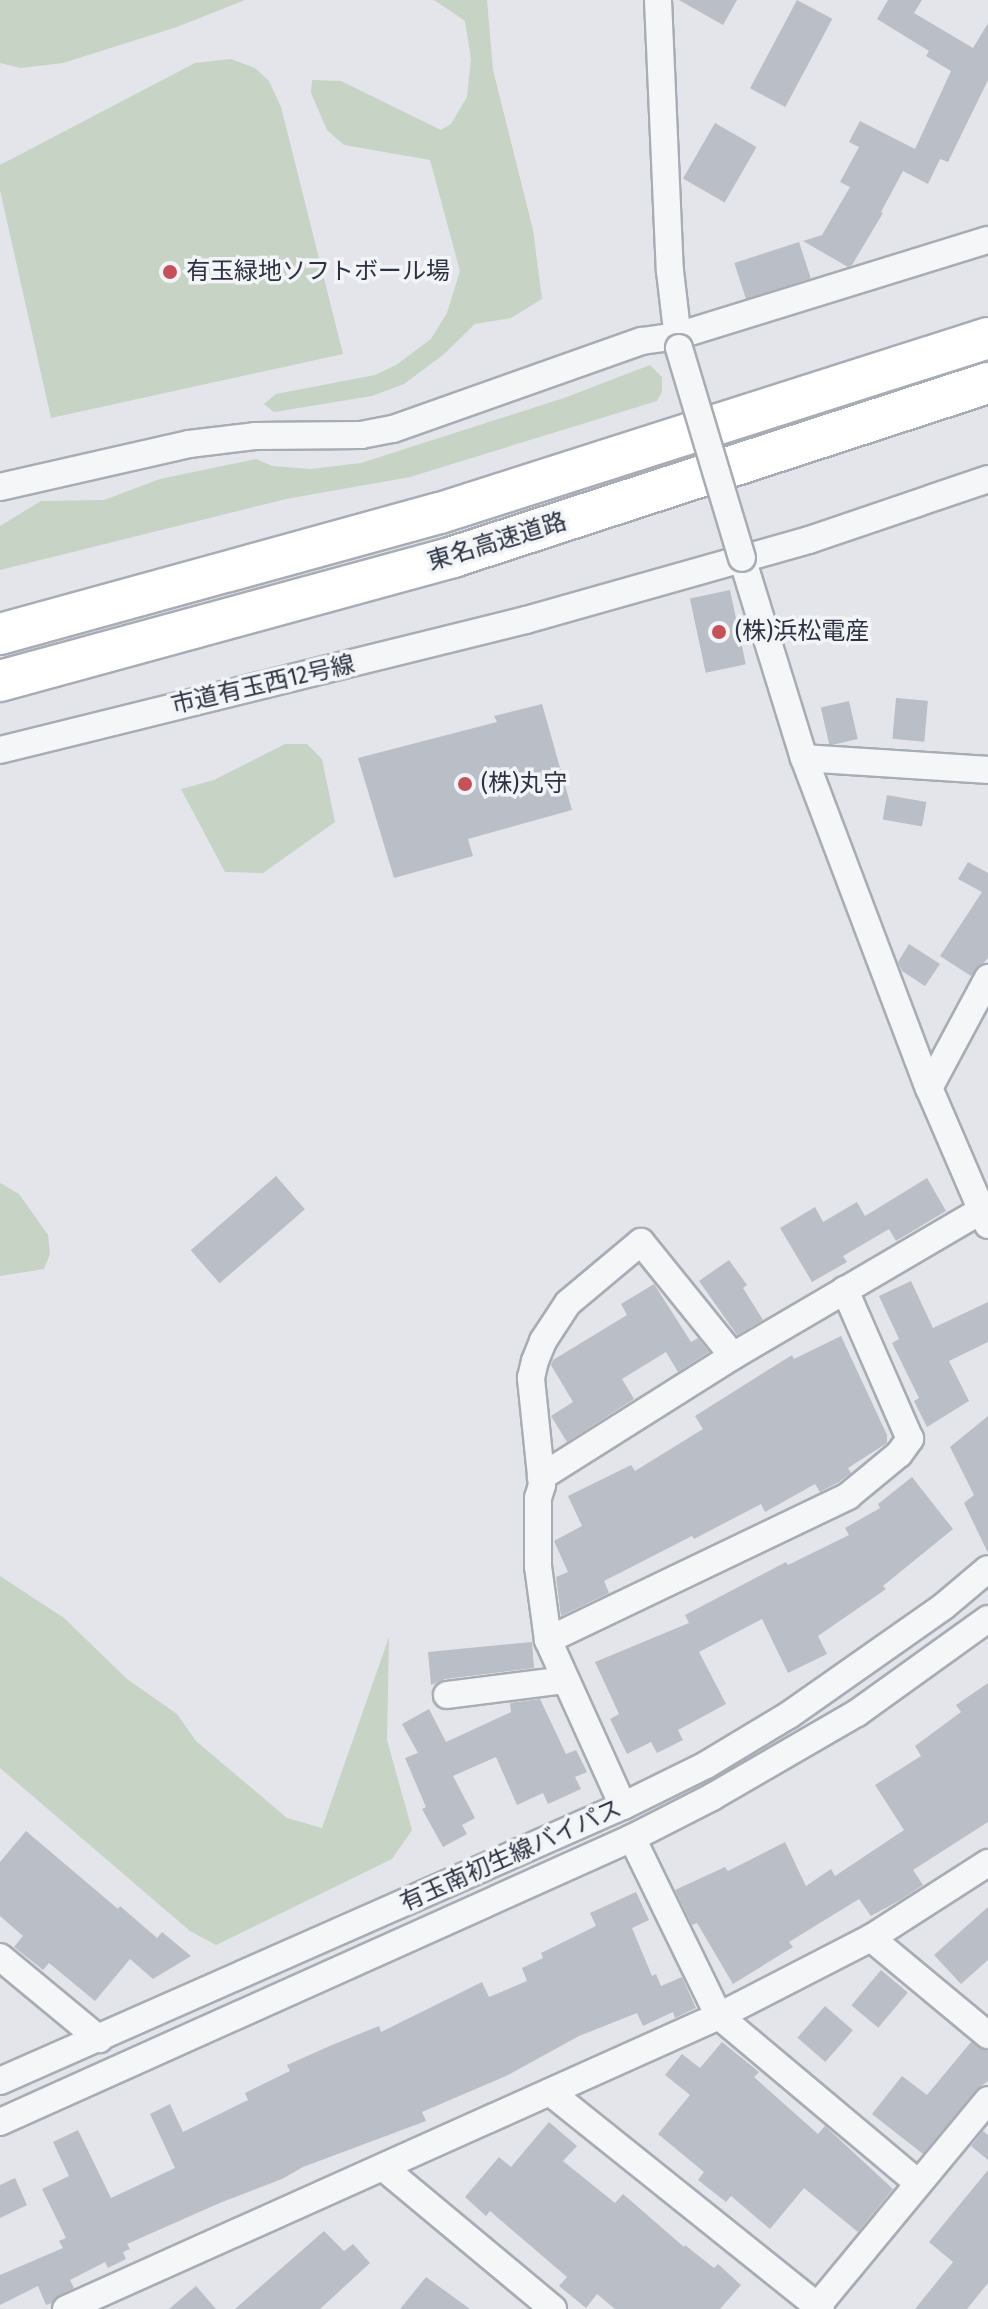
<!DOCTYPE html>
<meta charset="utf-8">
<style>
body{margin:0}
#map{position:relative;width:988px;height:2309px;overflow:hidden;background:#e3e5ea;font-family:"Fira Sans Condensed","Noto Sans JP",sans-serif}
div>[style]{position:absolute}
.green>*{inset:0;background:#c7d3c4}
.building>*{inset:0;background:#babec6;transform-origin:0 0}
.roads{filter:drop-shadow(2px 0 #a8acb4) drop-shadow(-2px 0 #a8acb4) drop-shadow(0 2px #a8acb4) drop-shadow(0 -2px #a8acb4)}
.minor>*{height:26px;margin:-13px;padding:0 13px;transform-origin:13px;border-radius:13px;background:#f5f6f8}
.highway>*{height:40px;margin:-20px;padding:0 20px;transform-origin:20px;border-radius:20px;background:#fff}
.bridges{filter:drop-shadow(2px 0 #a8acb4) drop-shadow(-2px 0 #a8acb4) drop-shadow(0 2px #a8acb4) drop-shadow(0 -2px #a8acb4)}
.minor-bridge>*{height:26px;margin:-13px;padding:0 13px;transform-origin:13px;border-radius:13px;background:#f5f6f8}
.dots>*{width:22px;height:22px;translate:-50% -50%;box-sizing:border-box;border:4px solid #f2f4f7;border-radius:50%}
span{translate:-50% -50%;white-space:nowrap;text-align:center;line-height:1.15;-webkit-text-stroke:7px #f2f4f7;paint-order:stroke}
.poi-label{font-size:24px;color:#2c3241}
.left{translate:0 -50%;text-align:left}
.street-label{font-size:24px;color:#2c3241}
</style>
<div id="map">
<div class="green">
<i style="clip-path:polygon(0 0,245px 0,177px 27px,63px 63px,21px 68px,0 63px)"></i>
<i style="clip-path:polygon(434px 0,487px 0,493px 70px,533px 230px,542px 299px,511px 318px,475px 324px,443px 355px,404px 384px,372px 396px,274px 412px,264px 404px,276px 394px,375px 375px,396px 365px,431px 339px,447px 313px,460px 271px,430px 160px,344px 145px,327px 130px,311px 93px,312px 80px,341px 81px,441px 130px,451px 124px,467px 97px,471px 59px,465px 21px)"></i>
<i style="clip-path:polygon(231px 59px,255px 68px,269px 81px,281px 107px,343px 354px,51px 418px,0 190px,0 165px,195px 63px)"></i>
<i style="clip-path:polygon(650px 365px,662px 377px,662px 392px,657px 401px,410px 477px,286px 499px,0 570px,0 526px,41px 501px,104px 500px,160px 479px,256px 459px,272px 466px,311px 469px,361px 463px,564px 398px)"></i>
<i style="clip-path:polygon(285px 744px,307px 744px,322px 759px,335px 822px,263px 873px,225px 872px,181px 789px,214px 780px)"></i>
<i style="clip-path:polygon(0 1183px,19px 1194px,48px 1235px,50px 1254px,44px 1269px,0 1276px)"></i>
<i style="clip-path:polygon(0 1576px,64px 1618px,127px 1679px,177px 1714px,196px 1741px,287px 1818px,322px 1828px,389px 1637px,387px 1740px,412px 1830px,392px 1859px,216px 1945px,190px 1931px,0 1768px)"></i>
</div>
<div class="building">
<i style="clip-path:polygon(679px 0,737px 0,723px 25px)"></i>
<i style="left:797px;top:0;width:40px;height:100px;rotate:28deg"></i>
<i style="clip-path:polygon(888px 0,922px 0,914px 13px,973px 48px,988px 23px,988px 80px,948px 162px,940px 159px,928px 184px,903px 171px,881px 212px,883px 213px,852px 265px,848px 267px,803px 241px,822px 235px,850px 187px,840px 182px,859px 147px,849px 142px,860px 121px,915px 149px,951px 71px,926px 56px,929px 51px,877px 19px)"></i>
<i style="left:715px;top:123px;width:48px;height:64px;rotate:30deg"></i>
<i style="left:799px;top:242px;width:38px;height:68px;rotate:72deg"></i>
<i style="left:730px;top:590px;width:76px;height:41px;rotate:78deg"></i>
<i style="left:896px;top:698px;width:32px;height:41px;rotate:5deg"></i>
<i style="left:849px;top:701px;width:39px;height:29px;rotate:77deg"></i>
<i style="clip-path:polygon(542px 704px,572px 810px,468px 839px,473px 856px,394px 878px,358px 758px,497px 722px,494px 716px)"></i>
<i style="left:887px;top:795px;width:40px;height:25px;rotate:10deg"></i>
<i style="clip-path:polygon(968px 862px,988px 873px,988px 958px,971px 976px,940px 956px,982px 892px,958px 879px)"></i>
<i style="clip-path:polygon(909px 944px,940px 964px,925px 986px,902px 971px,898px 962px)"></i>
<i style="left:276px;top:1176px;width:44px;height:113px;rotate:49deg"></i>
<i style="clip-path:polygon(927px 1178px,946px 1211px,896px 1241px,889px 1229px,843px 1256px,847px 1262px,812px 1282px,780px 1228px,815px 1207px,823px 1222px,857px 1202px,865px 1216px)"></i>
<i style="clip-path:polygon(729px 1260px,747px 1285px,743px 1288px,763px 1320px,737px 1335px,699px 1281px)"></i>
<i style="clip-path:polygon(911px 1281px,933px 1328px,988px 1302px,988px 1342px,949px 1361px,969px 1401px,927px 1427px,914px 1401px,919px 1398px,892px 1343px,899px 1339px,879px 1296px)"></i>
<i style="clip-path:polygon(654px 1284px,691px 1342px,698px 1338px,709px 1352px,678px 1372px,666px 1352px,622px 1379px,634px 1399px,567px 1442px,551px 1416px,573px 1402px,551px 1365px,553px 1360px,627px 1315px,621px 1304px)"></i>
<i style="clip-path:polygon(841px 1336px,887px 1435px,887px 1443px,848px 1468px,851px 1473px,839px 1482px,820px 1492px,815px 1484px,765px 1512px,761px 1504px,694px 1539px,692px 1536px,604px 1581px,609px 1593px,561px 1616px,556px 1577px,568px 1572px,554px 1541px,582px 1526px,568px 1496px,631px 1465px,635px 1471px,703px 1429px,695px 1416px,792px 1355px,794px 1359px)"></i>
<i style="clip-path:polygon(988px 1416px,988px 1553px,964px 1503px,974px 1495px,950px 1447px)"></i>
<i style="clip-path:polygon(912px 1477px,953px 1529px,883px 1586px,886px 1589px,818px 1636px,827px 1654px,788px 1673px,762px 1619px,699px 1652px,726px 1704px,678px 1730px,683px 1740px,657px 1753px,651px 1742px,627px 1754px,610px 1719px,619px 1714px,595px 1662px,689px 1623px,685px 1615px,786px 1562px,788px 1565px,849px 1535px,845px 1528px,880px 1508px,878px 1504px)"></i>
<i style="clip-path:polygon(532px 1642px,534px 1668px,445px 1679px,431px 1685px,428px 1652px)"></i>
<i style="clip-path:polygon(988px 1683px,988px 1822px,913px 1870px,923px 1885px,902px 1899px,871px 1916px,859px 1899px,789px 1942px,793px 1947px,733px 1984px,697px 1923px,692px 1925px,675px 1890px,725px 1867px,728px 1871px,785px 1842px,806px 1886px,831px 1869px,835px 1876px,904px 1830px,875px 1785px,921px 1756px,915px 1746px,961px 1712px,956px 1705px)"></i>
<i style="clip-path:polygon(540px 1699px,566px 1754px,576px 1750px,587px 1772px,575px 1777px,581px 1789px,548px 1804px,543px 1793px,517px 1805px,496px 1757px,453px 1776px,475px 1818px,462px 1825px,467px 1834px,443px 1847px,422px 1809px,426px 1807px,405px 1758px,418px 1753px,402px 1724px,429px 1709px,446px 1742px,511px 1712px,510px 1703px)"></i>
<i style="clip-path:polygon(26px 1831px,118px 1909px,120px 1906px,157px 1938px,162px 1932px,191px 1956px,153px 1979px,130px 1959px,95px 2001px,49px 1963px,43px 1970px,14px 1947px,23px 1936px,0 1916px,0 1862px)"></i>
<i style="clip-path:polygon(636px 1892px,649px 1920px,632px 1928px,652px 1976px,656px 1974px,661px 1986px,682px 1977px,696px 2008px,675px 2018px,673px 2012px,643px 2026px,637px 2013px,579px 2036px,506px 2076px,422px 2112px,426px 2121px,303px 2167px,282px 2179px,222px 2202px,127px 2244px,130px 2249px,123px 2252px,126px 2259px,108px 2268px,105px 2262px,70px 2280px,74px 2288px,52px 2303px,46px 2305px,38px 2286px,0 2305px,0 2275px,63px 2248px,59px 2241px,66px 2238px,42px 2189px,69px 2176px,53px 2142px,78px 2130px,111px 2198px,175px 2168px,150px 2114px,170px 2104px,183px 2132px,248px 2100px,245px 2093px,290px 2071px,287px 2065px,332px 2045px,379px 2026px,381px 2032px,482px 1982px,489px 1997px,527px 1981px,522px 1968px,543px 1958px,541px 1953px,596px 1926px,590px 1913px)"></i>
<i style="clip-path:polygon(988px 1907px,988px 1960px,961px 1984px,934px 1955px)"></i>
<i style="left:881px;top:1970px;width:35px;height:46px;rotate:40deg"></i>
<i style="left:825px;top:2006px;width:37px;height:42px;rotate:41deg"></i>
<i style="clip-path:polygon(722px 2042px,759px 2072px,754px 2077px,818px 2134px,825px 2126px,893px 2189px,858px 2232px,804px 2188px,770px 2229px,731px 2196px,726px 2202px,698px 2180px,704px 2172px,658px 2134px,690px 2095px,665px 2075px,682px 2054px,700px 2068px)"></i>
<i style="clip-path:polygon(971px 2042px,988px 2051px,988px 2081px,976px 2090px,923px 2154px,872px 2114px,902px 2076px,927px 2095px)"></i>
<i style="clip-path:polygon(549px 2122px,577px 2146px,563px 2161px,615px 2203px,623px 2194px,684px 2247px,685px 2245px,714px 2268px,718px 2264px,741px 2285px,720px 2309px,615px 2309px,597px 2294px,586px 2308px,559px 2286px,567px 2277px,490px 2211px,486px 2216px,465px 2197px,499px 2157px,511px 2167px)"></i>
<i style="clip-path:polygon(983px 2131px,988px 2135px,988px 2160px,971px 2146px)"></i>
<i style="clip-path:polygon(988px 2170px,988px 2283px,967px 2309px,915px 2309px,953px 2262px,929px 2242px)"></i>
<i style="clip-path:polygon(15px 2178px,27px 2205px,0 2218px,0 2185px)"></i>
<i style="clip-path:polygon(324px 2231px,344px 2251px,353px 2244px,370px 2263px,320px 2309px,235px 2309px)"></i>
<i style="clip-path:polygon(426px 2277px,470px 2309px,400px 2309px)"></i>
<i style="clip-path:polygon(196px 2286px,216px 2309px,169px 2309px)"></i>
</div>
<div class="roads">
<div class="minor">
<i style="left:658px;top:0;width:271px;rotate:87.5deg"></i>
<i style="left:670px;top:271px;width:78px;rotate:83.3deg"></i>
<i style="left:0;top:487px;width:194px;rotate:-12.8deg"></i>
<i style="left:189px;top:444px;width:66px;rotate:-6.9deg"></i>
<i style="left:255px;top:436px;width:106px;rotate:-0.5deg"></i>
<i style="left:361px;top:435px;width:33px;rotate:-11deg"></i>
<i style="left:393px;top:429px;width:264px;rotate:-19.5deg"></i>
<i style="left:642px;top:341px;width:35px;rotate:-8deg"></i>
<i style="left:677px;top:336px;width:325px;rotate:-17.2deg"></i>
<i style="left:742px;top:558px;width:209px;rotate:72.8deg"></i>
<i style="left:804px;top:758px;width:353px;rotate:69.3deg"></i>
<i style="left:929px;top:1088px;width:149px;rotate:66.7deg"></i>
<i style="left:0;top:750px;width:542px;rotate:-13.88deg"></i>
<i style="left:526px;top:620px;width:294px;rotate:-15.8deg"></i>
<i style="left:809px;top:540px;width:189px;rotate:-18.8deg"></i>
<i style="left:804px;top:758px;width:184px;rotate:3.7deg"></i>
<i style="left:929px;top:1088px;width:125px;rotate:-61.8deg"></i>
<i style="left:541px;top:1477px;width:227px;rotate:-32.2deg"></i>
<i style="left:733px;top:1356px;width:289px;rotate:-30.4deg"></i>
<i style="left:548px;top:1640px;width:333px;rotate:-25.6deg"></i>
<i style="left:848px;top:1496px;width:66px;rotate:-39.5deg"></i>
<i style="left:899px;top:1454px;width:19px;rotate:-54deg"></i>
<i style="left:910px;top:1439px;width:163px;rotate:-113.6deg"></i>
<i style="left:447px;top:1695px;width:119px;rotate:-7.2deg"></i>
<i style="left:623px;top:1806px;width:182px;rotate:-114.3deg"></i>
<i style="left:548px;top:1640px;width:75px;rotate:-97.7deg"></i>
<i style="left:538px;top:1566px;width:68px;rotate:-90deg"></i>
<i style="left:538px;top:1498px;width:14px;rotate:-73deg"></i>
<i style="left:542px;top:1485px;width:108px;rotate:-95.9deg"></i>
<i style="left:531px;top:1378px;width:17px;rotate:-77deg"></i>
<i style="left:535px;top:1361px;width:22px;rotate:-68deg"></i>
<i style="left:543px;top:1341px;width:45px;rotate:-56.7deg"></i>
<i style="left:568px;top:1303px;width:95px;rotate:-39.9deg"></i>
<i style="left:641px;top:1242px;width:146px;rotate:51.1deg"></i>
<i style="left:632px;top:1838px;width:198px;rotate:64deg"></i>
<i style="left:719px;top:2016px;width:260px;rotate:40deg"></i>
<i style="left:871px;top:1938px;width:152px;rotate:39.7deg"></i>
<i style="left:0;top:1957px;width:129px;rotate:39.6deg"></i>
<i style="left:0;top:2081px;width:681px;rotate:-23.82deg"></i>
<i style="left:623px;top:1806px;width:93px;rotate:-26.3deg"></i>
<i style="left:706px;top:1765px;width:97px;rotate:-31.1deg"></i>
<i style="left:789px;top:1715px;width:189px;rotate:-35.1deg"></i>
<i style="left:944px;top:1606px;width:57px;rotate:-40.1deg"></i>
<i style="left:550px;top:2092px;width:347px;rotate:38.7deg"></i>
<i style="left:0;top:2122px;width:693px;rotate:-24.2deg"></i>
<i style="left:632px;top:1838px;width:90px;rotate:-27.1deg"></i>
<i style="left:712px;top:1797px;width:168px;rotate:-30.1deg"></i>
<i style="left:857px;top:1713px;width:161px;rotate:-35.7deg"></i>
<i style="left:384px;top:2168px;width:220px;rotate:39.8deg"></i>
<i style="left:66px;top:2309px;width:716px;rotate:-24.17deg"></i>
<i style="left:719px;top:2016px;width:171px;rotate:-27.2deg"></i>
<i style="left:871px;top:1938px;width:139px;rotate:-32.7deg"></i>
<i style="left:815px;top:2309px;width:271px;rotate:-50.4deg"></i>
</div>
<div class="highway">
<i style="left:0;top:634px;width:456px;rotate:-15.4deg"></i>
<i style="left:440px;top:513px;width:575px;rotate:-17.71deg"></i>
<i style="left:0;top:681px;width:470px;rotate:-15.3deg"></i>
<i style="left:453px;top:557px;width:563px;rotate:-18.02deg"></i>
</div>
</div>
<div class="bridges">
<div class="minor-bridge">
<i style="left:679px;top:348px;width:219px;rotate:73.3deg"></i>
</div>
</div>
<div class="dots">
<i style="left:170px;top:272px;background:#c4525a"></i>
<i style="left:719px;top:632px;background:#c4525a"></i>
<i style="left:465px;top:784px;background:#c4525a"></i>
</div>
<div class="poi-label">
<span class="left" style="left:186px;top:272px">有玉緑地ソフトボール場</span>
<span class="left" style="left:735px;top:632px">(株)浜松電産</span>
<span class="left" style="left:481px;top:784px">(株)丸守</span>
</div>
<div class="street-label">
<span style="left:497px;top:542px;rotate:-17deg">東名高速道路</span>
<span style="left:263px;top:685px;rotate:-13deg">市道有玉西12号線</span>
<span style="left:511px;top:1856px;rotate:-24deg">有玉南初生線バイパス</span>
</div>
</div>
